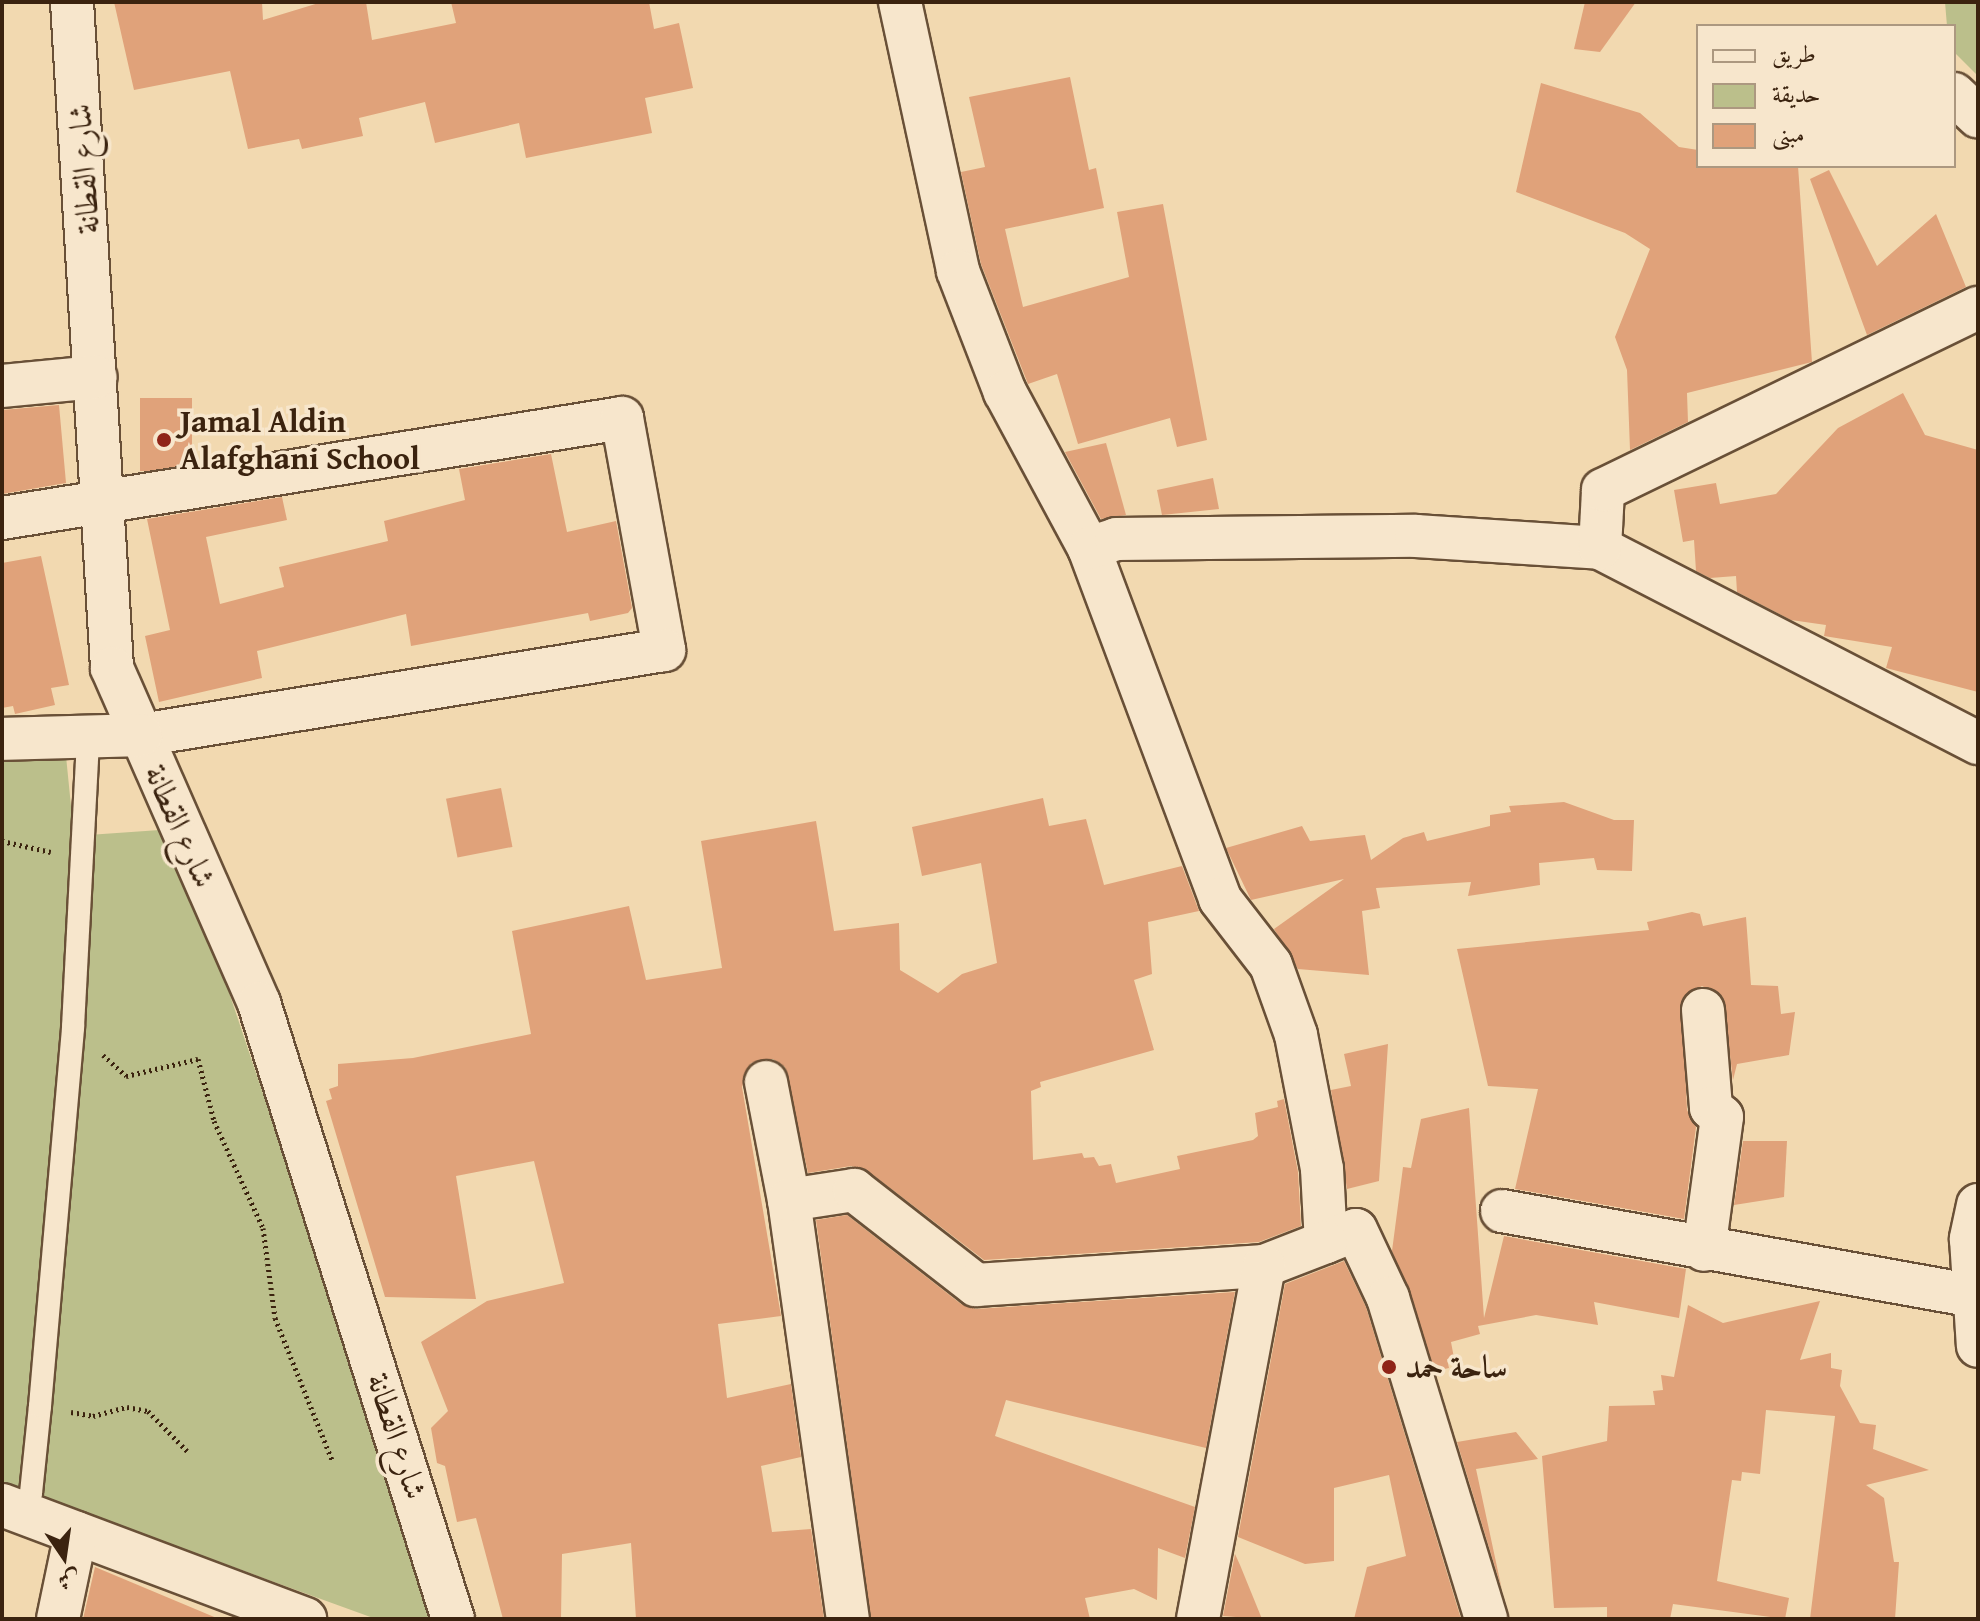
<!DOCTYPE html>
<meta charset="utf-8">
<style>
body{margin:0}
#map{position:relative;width:1980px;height:1621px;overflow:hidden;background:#f2d9b0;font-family:"Gentium Book Plus",Amiri,serif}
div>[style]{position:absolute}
.green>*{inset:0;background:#bbbf8b}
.building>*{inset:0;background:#e0a27a;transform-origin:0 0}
.path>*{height:5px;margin-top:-2.5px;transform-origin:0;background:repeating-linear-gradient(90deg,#3b230f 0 2px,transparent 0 6px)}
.roads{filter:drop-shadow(2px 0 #695037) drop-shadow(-2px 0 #695037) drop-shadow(0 2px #695037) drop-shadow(0 -2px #695037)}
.lane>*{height:22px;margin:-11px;padding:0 11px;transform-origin:11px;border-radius:11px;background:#f7e6cc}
.street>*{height:42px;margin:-21px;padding:0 21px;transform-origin:21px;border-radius:21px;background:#f7e6cc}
.dots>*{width:22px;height:22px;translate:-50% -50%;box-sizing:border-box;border:4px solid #f7e6cc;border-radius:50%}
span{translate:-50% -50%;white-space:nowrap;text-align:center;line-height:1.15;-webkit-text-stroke:7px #f7e6cc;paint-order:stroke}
.street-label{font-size:32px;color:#3b230f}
.poi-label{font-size:32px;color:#3b230f;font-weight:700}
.left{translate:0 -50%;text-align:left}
.frame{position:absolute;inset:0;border:4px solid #3b230f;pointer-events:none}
.legend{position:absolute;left:1696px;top:24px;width:260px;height:144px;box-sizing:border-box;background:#f7e6cc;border:2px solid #ac9880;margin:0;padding:10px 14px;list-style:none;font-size:24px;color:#3b230f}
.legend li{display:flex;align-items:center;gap:16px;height:40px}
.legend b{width:40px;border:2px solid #ac9880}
.north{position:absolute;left:24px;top:1517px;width:80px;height:80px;-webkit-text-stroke:6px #f7e6cc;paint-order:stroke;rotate:167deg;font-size:22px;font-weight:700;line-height:32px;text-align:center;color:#3b230f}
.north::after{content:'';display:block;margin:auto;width:28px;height:36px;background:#3b230f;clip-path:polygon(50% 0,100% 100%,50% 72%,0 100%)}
</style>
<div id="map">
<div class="green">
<i style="clip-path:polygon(1945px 2px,1978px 2px,1978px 76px,1954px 52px,1954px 26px,1947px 26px)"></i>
<i style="clip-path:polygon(66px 756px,74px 836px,174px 829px,349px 1349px,432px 1619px,376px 1619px,2px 1483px,2px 762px)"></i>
</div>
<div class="building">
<i style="clip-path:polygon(114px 2px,262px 2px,263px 20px,322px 2px,366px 2px,372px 40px,456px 23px,451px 2px,649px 2px,654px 29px,679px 23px,693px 88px,645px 98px,652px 133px,526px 158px,519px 123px,435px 143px,425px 102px,359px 118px,363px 136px,302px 149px,299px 139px,248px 149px,230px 71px,134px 90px)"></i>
<i style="clip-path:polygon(1585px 2px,1636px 2px,1600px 52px,1574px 49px)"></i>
<i style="clip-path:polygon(1070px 77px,1089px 170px,1096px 168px,1104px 208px,1005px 229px,1023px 307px,1129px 277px,1117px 212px,1163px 204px,1207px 440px,1177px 447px,1170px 418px,1078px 444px,1057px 374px,1028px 384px,981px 264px,961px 172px,985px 167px,969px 97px)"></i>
<i style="clip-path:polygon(1541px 83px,1640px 113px,1679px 147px,1698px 150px,1698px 166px,1798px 166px,1812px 362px,1687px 393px,1688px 422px,1630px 450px,1627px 370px,1615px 337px,1650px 249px,1625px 233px,1516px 192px)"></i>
<i style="clip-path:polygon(1829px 170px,1877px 266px,1936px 214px,1966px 287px,1867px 335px,1810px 179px)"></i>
<i style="clip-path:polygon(1903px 393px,1925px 435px,1978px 450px,1978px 692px,1886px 668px,1892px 647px,1824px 636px,1826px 625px,1791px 620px,1737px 592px,1736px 576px,1710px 578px,1696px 571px,1694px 540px,1683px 542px,1674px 490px,1716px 483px,1720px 504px,1776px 494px,1838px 428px)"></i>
<i style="left:140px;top:398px;width:52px;height:73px"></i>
<i style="clip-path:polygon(59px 405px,66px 483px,2px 494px,2px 410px)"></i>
<i style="clip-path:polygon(1106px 443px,1126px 515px,1101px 519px,1065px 452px)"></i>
<i style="clip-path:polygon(551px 454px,567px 532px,616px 521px,632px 608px,628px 613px,590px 621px,588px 613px,411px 646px,406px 614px,257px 651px,262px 678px,159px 702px,145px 636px,170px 630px,147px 519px,282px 497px,287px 520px,206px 537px,220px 604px,284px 587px,279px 567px,388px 541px,384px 521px,465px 500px,459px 469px)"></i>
<i style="clip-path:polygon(1213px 478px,1219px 509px,1162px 515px,1157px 490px)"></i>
<i style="clip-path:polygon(41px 556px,69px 685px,51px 688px,55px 705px,15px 714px,13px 706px,2px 708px,2px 563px)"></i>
<i style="left:501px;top:788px;width:60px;height:56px;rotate:79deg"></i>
<i style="clip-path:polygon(1043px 798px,1049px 826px,1086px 819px,1104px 885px,1182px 866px,1199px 911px,1148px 922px,1152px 974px,1134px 980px,1154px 1050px,1040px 1082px,1041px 1087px,1031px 1091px,1033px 1160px,1082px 1153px,1084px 1158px,1094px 1157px,1099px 1166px,1111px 1164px,1116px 1183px,1180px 1169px,1177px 1156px,1253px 1140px,1258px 1136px,1255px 1113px,1278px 1107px,1277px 1101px,1284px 1099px,1298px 1172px,1301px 1226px,1259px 1242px,984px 1260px,868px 1171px,851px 1166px,808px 1173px,785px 1067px,773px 1059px,751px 1063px,742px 1087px,781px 1316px,718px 1324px,727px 1398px,791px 1384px,801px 1457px,761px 1466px,772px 1532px,811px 1529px,824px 1619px,636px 1619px,631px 1543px,562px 1554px,561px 1619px,503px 1619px,476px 1518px,457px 1522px,445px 1466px,437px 1463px,431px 1428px,448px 1411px,421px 1342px,487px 1301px,564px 1283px,534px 1161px,456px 1176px,476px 1299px,385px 1297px,326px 1101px,332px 1099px,329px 1089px,338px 1086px,338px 1064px,413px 1058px,531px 1034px,512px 931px,629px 906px,646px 980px,722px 968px,701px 841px,816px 821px,834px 931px,899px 923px,900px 970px,938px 993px,962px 974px,997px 963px,981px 863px,922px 876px,912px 827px)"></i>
<i style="clip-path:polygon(1564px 802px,1614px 820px,1634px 820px,1632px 871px,1597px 870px,1594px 858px,1539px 863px,1540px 885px,1468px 896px,1471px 882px,1376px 888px,1380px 908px,1362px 911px,1369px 975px,1298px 969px,1274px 929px,1344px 879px,1251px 900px,1226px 848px,1302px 826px,1310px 841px,1365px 835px,1371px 860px,1403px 838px,1424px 832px,1427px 841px,1490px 826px,1490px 815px,1511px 812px,1509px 806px)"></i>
<i style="clip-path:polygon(1692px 912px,1700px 914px,1703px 926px,1746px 917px,1751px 985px,1778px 986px,1781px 1014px,1795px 1012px,1789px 1055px,1737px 1064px,1733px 1080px,1723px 997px,1702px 986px,1682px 999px,1687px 1110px,1696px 1127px,1684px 1219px,1515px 1189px,1538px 1089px,1488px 1086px,1457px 949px,1649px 930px,1647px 922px)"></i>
<i style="clip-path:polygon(1388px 1044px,1379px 1181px,1347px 1189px,1331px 1090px,1351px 1086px,1344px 1054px)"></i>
<i style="clip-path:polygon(1469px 1108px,1484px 1318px,1504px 1236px,1686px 1269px,1679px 1318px,1594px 1302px,1598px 1325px,1536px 1315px,1478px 1326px,1480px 1334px,1451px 1342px,1454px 1358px,1447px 1359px,1449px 1368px,1435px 1371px,1392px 1251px,1403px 1167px,1411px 1168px,1421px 1119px)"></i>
<i style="clip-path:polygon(1743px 1141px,1787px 1141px,1784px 1197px,1734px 1205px)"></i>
<i style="clip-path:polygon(847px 1215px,961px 1304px,976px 1309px,1235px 1292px,1206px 1448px,1006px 1400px,995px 1436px,1195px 1507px,1185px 1558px,1158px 1548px,1157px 1600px,1134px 1589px,1085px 1598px,1090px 1619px,871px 1619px,816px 1220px)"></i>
<i style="clip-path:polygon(1344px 1261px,1366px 1307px,1461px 1619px,1354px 1619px,1367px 1567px,1406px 1556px,1389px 1475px,1334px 1488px,1334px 1561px,1305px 1564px,1238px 1537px,1285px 1284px)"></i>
<i style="clip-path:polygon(1820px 1301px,1800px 1360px,1831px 1353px,1831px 1368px,1842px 1370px,1840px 1386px,1860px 1423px,1876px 1425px,1873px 1449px,1929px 1470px,1866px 1485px,1884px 1498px,1894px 1562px,1899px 1562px,1895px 1619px,1810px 1619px,1835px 1416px,1766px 1410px,1760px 1474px,1742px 1472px,1741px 1481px,1732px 1480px,1717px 1581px,1789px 1598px,1785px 1619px,1673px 1604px,1670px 1619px,1607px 1619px,1607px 1607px,1554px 1608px,1542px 1456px,1607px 1441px,1609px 1406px,1655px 1405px,1653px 1391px,1663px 1390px,1661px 1375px,1674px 1377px,1688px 1305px,1723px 1323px)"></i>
<i style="clip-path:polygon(1516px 1432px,1538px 1459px,1476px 1469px,1502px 1590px,1457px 1442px)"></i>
<i style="clip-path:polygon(1235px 1554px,1240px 1565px,1262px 1619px,1223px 1616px)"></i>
<i style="clip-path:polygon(95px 1567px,219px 1619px,83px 1619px)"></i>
</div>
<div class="path">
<i style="left:2px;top:841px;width:50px;rotate:12.7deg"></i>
<i style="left:103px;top:1055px;width:31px;rotate:42deg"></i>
<i style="left:126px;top:1076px;width:74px;rotate:-13.3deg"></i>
<i style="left:198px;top:1059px;width:64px;rotate:75.5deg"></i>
<i style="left:214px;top:1121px;width:118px;rotate:65.4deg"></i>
<i style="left:263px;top:1228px;width:91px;rotate:82.4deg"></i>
<i style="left:275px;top:1318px;width:155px;rotate:68.1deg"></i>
<i style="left:71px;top:1412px;width:22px;rotate:10deg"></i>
<i style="left:93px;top:1416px;width:35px;rotate:-15deg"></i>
<i style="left:127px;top:1407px;width:21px;rotate:11deg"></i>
<i style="left:148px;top:1411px;width:56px;rotate:45.7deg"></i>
</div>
<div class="roads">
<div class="lane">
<i style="left:23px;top:1513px;width:22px;rotate:-68deg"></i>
<i style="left:31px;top:1493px;width:87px;rotate:-84.1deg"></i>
<i style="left:40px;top:1406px;width:380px;rotate:-85deg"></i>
<i style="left:73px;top:1027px;width:290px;rotate:-87deg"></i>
</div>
<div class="street">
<i style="left:72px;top:2px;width:667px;rotate:86.56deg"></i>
<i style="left:112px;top:668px;width:366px;rotate:66.3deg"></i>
<i style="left:259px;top:1003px;width:646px;rotate:72.52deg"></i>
<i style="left:900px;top:2px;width:275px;rotate:77.8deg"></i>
<i style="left:958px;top:271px;width:130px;rotate:68.8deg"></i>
<i style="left:1005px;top:392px;width:177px;rotate:61.7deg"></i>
<i style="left:1089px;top:548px;width:375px;rotate:69.5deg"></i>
<i style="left:1220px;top:899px;width:83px;rotate:52.3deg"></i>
<i style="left:1271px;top:965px;width:74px;rotate:70.3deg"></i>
<i style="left:1296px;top:1035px;width:136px;rotate:79deg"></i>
<i style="left:1322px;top:1169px;width:73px;rotate:86.9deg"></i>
<i style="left:1326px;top:1242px;width:32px;rotate:-22deg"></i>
<i style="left:1356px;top:1230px;width:75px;rotate:64.8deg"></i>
<i style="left:1388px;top:1298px;width:336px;rotate:73deg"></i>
<i style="left:1954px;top:94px;width:33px;rotate:43deg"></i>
<i style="left:2px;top:386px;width:94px;rotate:-5.5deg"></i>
<i style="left:2px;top:518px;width:628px;rotate:-9.16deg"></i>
<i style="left:622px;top:418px;width:236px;rotate:79.7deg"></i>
<i style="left:664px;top:650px;width:530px;rotate:170.77deg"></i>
<i style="left:141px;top:735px;width:139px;rotate:178.4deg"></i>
<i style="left:1089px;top:548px;width:28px;rotate:-18deg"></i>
<i style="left:1116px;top:539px;width:300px;rotate:-0.6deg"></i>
<i style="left:1416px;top:536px;width:184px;rotate:3.7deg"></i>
<i style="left:1600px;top:548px;width:425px;rotate:27.3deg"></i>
<i style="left:1600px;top:548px;width:58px;rotate:-87deg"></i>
<i style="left:1603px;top:490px;width:417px;rotate:-25.9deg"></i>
<i style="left:1703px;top:1010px;width:98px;rotate:85.3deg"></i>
<i style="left:1711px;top:1108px;width:14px;rotate:39deg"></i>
<i style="left:1722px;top:1117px;width:134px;rotate:97.7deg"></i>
<i style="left:766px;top:1082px;width:120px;rotate:79deg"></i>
<i style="left:789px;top:1200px;width:423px;rotate:82deg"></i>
<i style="left:789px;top:1200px;width:66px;rotate:-8.7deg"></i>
<i style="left:854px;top:1190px;width:155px;rotate:37.9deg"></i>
<i style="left:976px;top:1285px;width:289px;rotate:-3.8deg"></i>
<i style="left:1264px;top:1266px;width:66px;rotate:-21.2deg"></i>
<i style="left:1978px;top:1205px;width:35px;rotate:102deg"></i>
<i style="left:1971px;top:1239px;width:107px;rotate:86.3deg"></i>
<i style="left:1502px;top:1211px;width:481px;rotate:10.2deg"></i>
<i style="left:2px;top:1505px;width:324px;rotate:20.6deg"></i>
<i style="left:58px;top:1619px;width:88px;rotate:-78.2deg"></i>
<i style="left:1198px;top:1619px;width:359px;rotate:-79.4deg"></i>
</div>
</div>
<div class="dots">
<i style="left:164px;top:440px;background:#8f2418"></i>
<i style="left:1389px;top:1367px;background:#8f2418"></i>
</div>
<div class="street-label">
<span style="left:84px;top:169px;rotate:-94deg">شارع القطانة</span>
<span style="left:180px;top:826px;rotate:66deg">شارع القطانة</span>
<span style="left:397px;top:1436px;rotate:72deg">شارع القطانة</span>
</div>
<div class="poi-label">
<span class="left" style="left:180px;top:440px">Jamal Aldin<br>Alafghani School</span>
<span class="left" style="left:1405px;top:1367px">ساحة حمد</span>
</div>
<div class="frame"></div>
<ul class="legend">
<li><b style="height:10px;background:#f7e6cc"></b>طريق</li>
<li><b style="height:22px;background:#bbbf8b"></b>حديقة</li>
<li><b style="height:22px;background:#e0a27a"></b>مبنى</li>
</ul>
<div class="north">ش</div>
</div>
